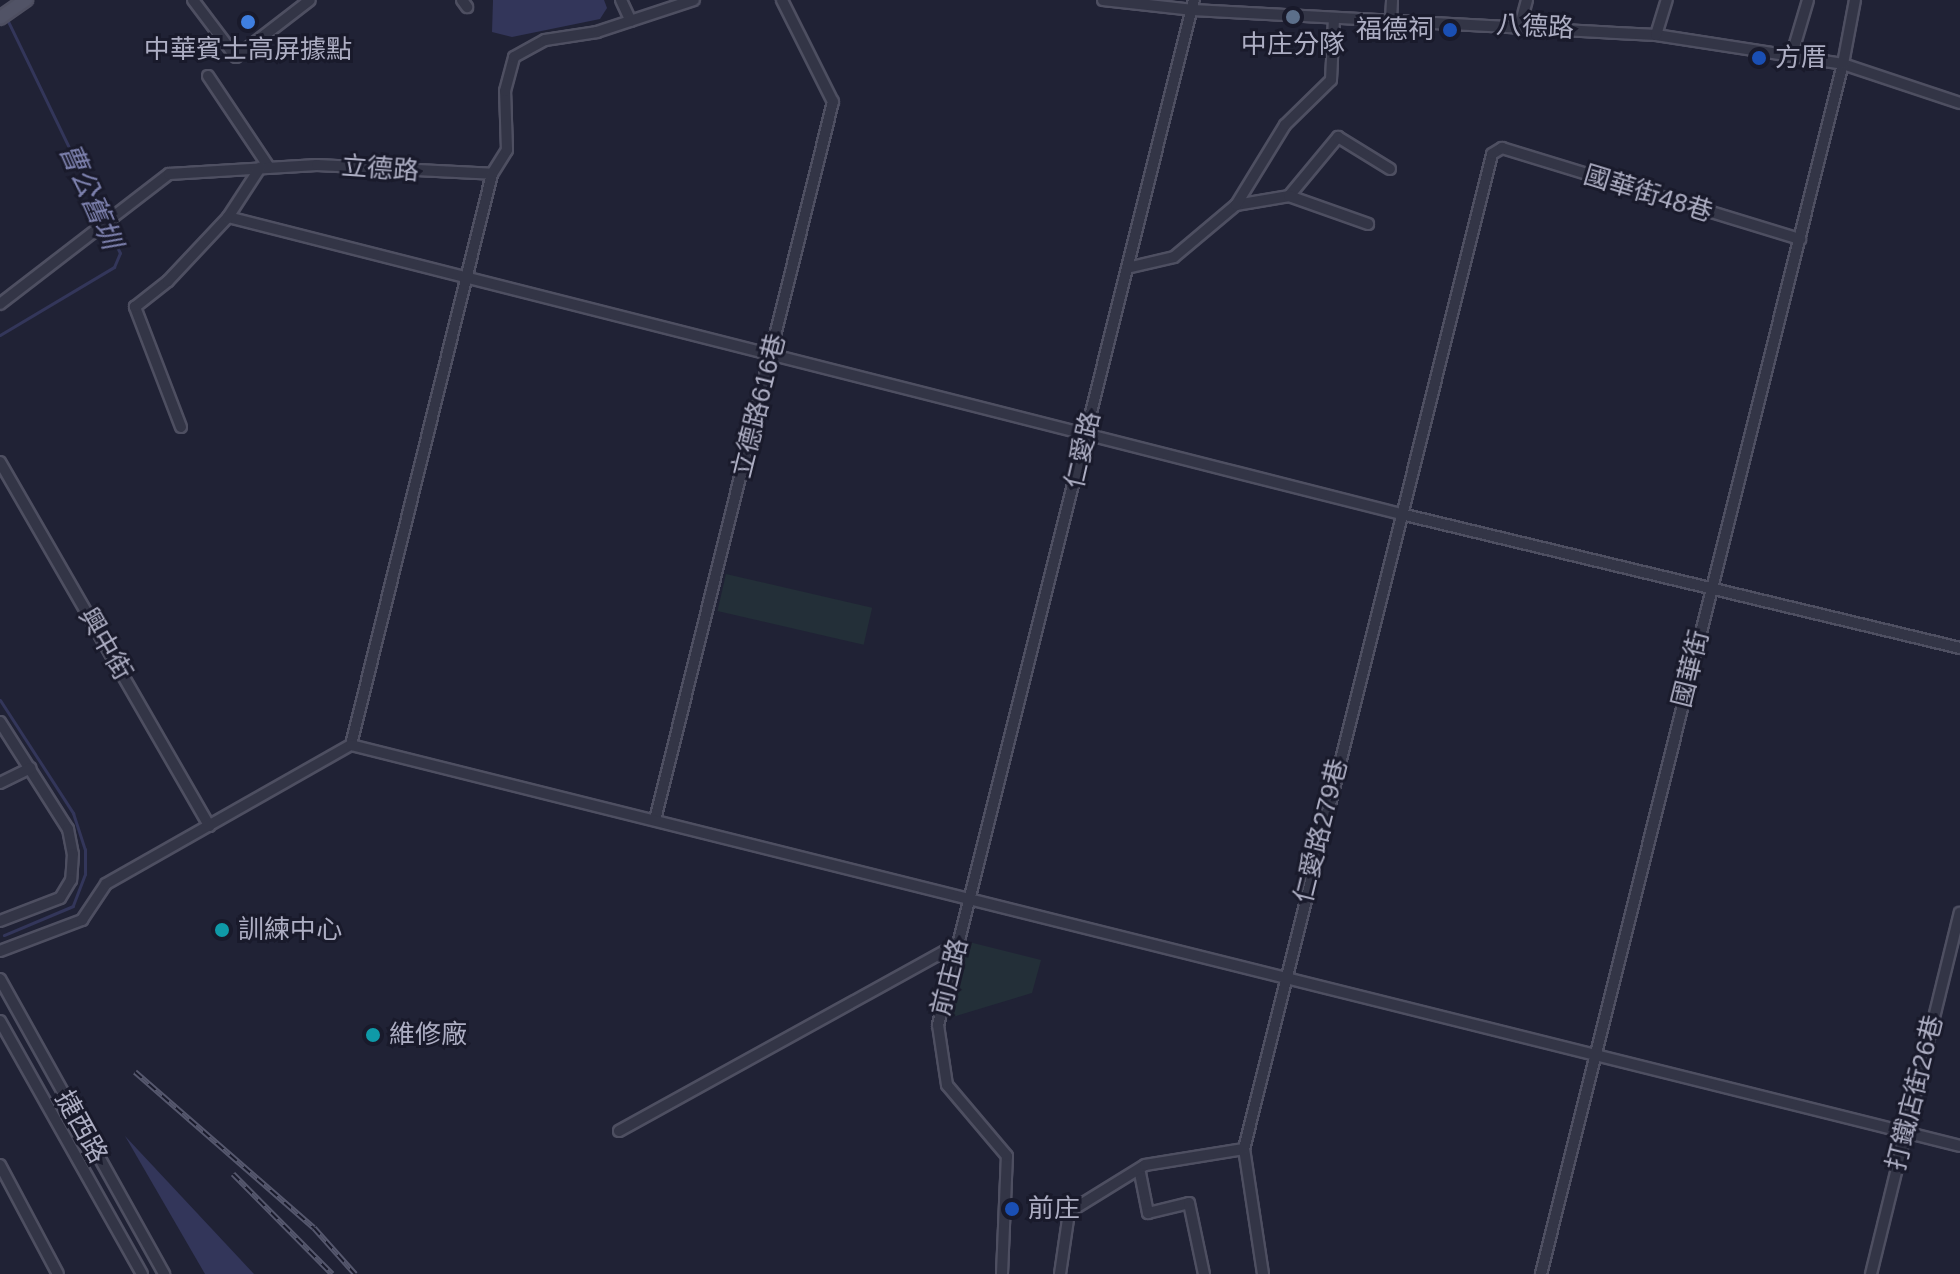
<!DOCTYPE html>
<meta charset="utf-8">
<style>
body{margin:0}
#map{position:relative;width:1960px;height:1274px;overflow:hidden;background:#202235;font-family:Arial,"Noto Sans TC",sans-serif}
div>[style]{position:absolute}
.green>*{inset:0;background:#232f38;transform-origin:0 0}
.water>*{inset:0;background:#33365a}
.stream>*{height:3px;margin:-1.5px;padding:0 1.5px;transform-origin:1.5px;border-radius:1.5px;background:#33365a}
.roads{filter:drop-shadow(2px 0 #4e4f61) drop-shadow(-2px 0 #4e4f61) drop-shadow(0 2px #4e4f61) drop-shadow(0 -2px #4e4f61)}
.minor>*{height:10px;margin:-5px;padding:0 5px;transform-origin:5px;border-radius:5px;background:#333546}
.major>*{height:12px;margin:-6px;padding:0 6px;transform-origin:6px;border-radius:6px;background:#515366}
.rail>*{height:6px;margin-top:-3px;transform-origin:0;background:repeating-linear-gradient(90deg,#191a2b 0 9px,#55576d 0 18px);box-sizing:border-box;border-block:2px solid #55576d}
.dots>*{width:22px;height:22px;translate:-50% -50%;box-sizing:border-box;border:4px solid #191a2b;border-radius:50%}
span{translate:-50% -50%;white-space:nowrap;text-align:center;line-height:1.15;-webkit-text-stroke:6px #191a2b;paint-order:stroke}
.street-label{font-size:26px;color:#adaec3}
.poi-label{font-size:26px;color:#adaec3}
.right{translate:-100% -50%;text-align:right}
.left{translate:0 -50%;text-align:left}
.water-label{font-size:28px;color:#7e82af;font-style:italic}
</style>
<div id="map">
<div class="green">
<i style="left:726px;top:574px;width:150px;height:38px;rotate:13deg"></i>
<i style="clip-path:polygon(965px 941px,1041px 960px,1032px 993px,946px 1019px)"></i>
</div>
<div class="water">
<i style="clip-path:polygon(493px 0,604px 0,607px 8px,600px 19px,512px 37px,492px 32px)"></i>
<i style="clip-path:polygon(125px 1136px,254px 1274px,205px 1274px)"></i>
</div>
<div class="stream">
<i style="left:0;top:335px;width:133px;rotate:-30.8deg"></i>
<i style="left:114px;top:267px;width:15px;rotate:-67deg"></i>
<i style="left:120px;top:253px;width:260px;rotate:-115.8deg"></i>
<i style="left:0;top:700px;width:135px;rotate:57.1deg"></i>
<i style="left:73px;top:813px;width:38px;rotate:72deg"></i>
<i style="left:85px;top:849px;width:25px;rotate:90deg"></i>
<i style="left:85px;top:874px;width:34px;rotate:111deg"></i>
<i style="left:73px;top:906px;width:75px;rotate:157.2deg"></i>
</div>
<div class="roads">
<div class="minor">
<i style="left:193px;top:0;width:71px;rotate:53deg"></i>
<i style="left:236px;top:57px;width:93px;rotate:-37.6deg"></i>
<i style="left:462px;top:0;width:9px;rotate:54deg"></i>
<i style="left:621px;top:0;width:23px;rotate:65deg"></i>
<i style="left:1103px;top:0;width:91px;rotate:6.3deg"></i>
<i style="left:1193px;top:10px;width:464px;rotate:3.1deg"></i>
<i style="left:1656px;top:35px;width:189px;rotate:8.8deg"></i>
<i style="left:1843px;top:64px;width:123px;rotate:18.4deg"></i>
<i style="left:1391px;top:20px;width:20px;rotate:-87deg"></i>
<i style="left:1520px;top:26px;width:27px;rotate:-75deg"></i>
<i style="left:1656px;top:35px;width:37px;rotate:-73deg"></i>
<i style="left:1792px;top:54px;width:56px;rotate:-73.5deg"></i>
<i style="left:208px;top:76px;width:110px;rotate:56.2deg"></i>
<i style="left:1289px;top:196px;width:77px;rotate:-50.3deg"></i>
<i style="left:1338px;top:137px;width:61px;rotate:31.6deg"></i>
<i style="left:1236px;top:205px;width:54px;rotate:-9.6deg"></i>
<i style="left:1289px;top:196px;width:84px;rotate:19.5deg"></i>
<i style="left:228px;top:217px;width:1210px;rotate:14.21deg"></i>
<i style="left:1401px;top:514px;width:575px;rotate:13.48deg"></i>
<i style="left:1127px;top:268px;width:48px;rotate:-13.2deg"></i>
<i style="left:1174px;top:257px;width:81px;rotate:-40deg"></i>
<i style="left:1236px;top:205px;width:94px;rotate:-58.5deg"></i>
<i style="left:1285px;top:125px;width:64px;rotate:-44.4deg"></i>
<i style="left:1331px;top:80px;width:62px;rotate:-87.2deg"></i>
<i style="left:0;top:304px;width:213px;rotate:-37.6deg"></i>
<i style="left:169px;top:174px;width:148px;rotate:-3.5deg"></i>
<i style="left:317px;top:165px;width:175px;rotate:2.9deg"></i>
<i style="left:492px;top:174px;width:28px;rotate:-58deg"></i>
<i style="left:507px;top:150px;width:59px;rotate:-91.9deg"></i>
<i style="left:505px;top:91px;width:35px;rotate:-75deg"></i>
<i style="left:514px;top:57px;width:35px;rotate:-29deg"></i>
<i style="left:545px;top:40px;width:53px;rotate:-8.7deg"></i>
<i style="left:597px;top:32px;width:102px;rotate:-18.3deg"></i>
<i style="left:181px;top:427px;width:129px;rotate:-111deg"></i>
<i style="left:135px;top:307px;width:42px;rotate:-38.2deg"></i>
<i style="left:168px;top:281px;width:88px;rotate:-46.8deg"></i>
<i style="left:228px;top:217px;width:59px;rotate:-56.9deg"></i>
<i style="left:0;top:462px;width:420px;rotate:60.1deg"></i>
<i style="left:0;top:722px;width:127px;rotate:57.6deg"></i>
<i style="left:68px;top:829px;width:25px;rotate:79deg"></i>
<i style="left:73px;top:854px;width:26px;rotate:94deg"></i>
<i style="left:71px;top:880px;width:21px;rotate:121deg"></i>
<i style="left:60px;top:898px;width:64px;rotate:159deg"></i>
<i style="left:351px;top:745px;width:588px;rotate:-76.13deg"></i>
<i style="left:0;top:783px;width:34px;rotate:-26deg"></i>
<i style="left:655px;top:820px;width:740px;rotate:-76.08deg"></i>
<i style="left:833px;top:102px;width:114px;rotate:-116.6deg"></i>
<i style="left:0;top:951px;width:88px;rotate:-20.7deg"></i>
<i style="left:82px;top:920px;width:43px;rotate:-56.3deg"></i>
<i style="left:106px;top:884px;width:282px;rotate:-29.6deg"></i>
<i style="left:351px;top:745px;width:1658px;rotate:13.99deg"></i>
<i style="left:0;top:979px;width:338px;rotate:60.9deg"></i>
<i style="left:0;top:1021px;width:290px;rotate:60.7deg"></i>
<i style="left:619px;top:1131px;width:387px;rotate:-28.9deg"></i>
<i style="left:0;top:1165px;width:123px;rotate:62deg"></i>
<i style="left:1140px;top:1173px;width:41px;rotate:78.7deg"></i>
<i style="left:1148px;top:1213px;width:42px;rotate:-13.7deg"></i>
<i style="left:1189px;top:1203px;width:73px;rotate:78.1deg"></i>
<i style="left:1002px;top:1274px;width:118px;rotate:-87.6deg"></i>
<i style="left:1007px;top:1156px;width:93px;rotate:-130.2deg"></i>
<i style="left:947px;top:1085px;width:61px;rotate:-98.5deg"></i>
<i style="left:938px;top:1025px;width:1056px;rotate:-75.98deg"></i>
<i style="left:1060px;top:1274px;width:63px;rotate:-81.7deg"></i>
<i style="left:1069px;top:1212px;width:89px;rotate:-31.7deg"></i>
<i style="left:1145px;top:1165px;width:100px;rotate:-9.2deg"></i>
<i style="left:1263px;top:1274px;width:126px;rotate:-98.6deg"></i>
<i style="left:1244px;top:1149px;width:1025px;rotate:-76deg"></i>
<i style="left:1492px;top:154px;width:12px;rotate:-31deg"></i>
<i style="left:1502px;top:148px;width:312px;rotate:17deg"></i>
<i style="left:1541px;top:1274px;width:1247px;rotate:-75.99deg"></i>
<i style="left:1843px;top:64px;width:65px;rotate:-79.4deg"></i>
<i style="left:1871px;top:1274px;width:372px;rotate:-76.2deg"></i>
</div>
<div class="major">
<i style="left:0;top:18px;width:32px;rotate:-35deg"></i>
</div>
</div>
<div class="rail">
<i style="left:135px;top:1072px;width:237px;rotate:41.1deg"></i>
<i style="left:314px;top:1228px;width:62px;rotate:48.3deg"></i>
<i style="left:233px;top:1174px;width:141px;rotate:45.3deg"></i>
</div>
<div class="dots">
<i style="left:1293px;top:17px;background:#5c6f8a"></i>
<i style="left:248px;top:22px;background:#3f7fe0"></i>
<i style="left:1450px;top:30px;background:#1a4fb4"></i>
<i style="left:1759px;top:58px;background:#1a4fb4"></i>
<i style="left:222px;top:930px;background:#0f9aa8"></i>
<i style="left:373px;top:1035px;background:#0f9aa8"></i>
<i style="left:1012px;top:1209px;background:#1a4fb4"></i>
</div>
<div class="street-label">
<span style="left:1535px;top:27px;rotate:3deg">八德路</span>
<span style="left:380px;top:169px;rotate:4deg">立德路</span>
<span style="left:1648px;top:194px;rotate:17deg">國華街48巷</span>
<span style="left:759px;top:406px;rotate:-76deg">立德路616巷</span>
<span style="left:1083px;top:450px;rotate:-77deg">仁愛路</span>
<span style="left:105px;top:644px;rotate:60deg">興中街</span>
<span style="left:1691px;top:669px;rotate:-76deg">國華街</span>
<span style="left:1321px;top:831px;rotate:-76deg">仁愛路279巷</span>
<span style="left:950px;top:977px;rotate:-76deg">前庄路</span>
<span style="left:1915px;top:1093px;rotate:-76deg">打鐵店街26巷</span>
<span style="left:81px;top:1127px;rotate:61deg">捷西路</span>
</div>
<div class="poi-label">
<span class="right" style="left:1434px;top:30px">福德祠</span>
<span style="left:1293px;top:45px">中庄分隊</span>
<span style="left:248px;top:50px">中華賓士高屏據點</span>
<span class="left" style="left:1775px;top:58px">方厝</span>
<span class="left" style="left:238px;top:930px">訓練中心</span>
<span class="left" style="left:389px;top:1035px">維修廠</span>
<span class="left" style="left:1028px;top:1209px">前庄</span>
</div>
<div class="water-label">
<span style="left:90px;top:196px;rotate:66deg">曹公舊圳</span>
</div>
</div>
